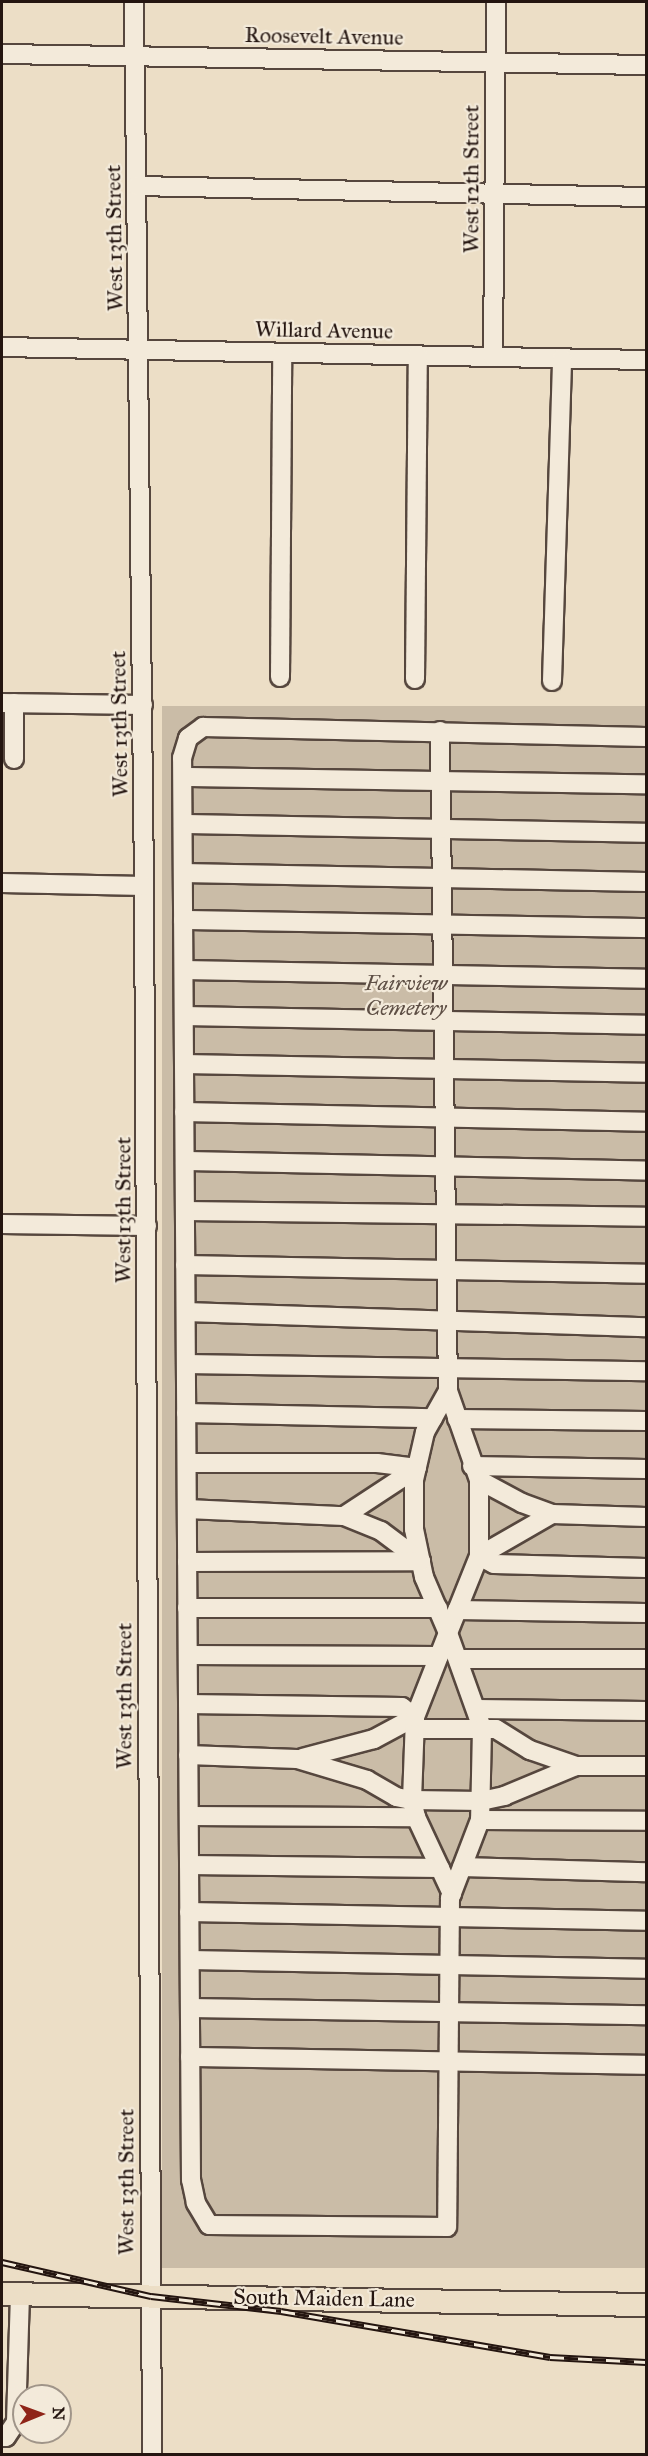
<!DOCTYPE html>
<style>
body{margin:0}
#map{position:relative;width:648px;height:2456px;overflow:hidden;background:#ecdec6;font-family:"IM FELL Great Primer",serif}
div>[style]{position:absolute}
.green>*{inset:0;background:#cabca7;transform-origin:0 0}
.roads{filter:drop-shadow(2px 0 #56473e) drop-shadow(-2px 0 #56473e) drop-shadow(0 2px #56473e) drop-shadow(0 -2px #56473e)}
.minor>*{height:18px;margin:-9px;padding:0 9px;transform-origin:9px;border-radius:9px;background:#f3eada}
.major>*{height:22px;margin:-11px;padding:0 11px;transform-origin:11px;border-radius:11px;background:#ecdec6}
.rail>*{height:7px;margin-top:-3.5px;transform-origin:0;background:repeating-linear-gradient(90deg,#f3eada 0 14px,#241510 0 28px);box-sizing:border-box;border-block:2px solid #241510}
span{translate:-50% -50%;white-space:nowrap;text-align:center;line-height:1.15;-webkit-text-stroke:4.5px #f3eada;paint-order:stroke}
.street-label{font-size:22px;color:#241510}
.park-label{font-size:22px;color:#5e4f45;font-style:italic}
.frame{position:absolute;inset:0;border:3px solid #241510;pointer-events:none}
.north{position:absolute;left:12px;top:2384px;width:60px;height:60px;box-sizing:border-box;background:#f3eada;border:2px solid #a09589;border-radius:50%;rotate:89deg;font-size:16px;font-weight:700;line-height:24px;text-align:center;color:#241510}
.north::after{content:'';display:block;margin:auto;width:21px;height:27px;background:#8f2418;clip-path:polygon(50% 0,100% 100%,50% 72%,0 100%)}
</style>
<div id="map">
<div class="green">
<i style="left:162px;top:706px;width:484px;height:1562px"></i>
</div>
<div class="roads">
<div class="minor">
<i style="left:134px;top:2px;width:884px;rotate:89.35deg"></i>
<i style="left:144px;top:886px;width:1568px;rotate:89.71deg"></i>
<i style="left:2px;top:54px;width:644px;rotate:0.98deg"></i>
<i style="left:137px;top:186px;width:509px;rotate:1.24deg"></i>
<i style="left:2px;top:347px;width:644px;rotate:1.16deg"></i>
<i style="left:493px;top:357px;width:355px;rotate:-89.5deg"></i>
<i style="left:280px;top:677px;width:324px;rotate:-89.6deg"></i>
<i style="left:415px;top:679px;width:324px;rotate:-89.5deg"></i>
<i style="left:552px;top:681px;width:323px;rotate:-88.2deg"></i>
<i style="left:2px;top:703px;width:141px;rotate:0.8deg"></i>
<i style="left:440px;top:731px;width:660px;rotate:89.31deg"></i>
<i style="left:14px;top:759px;width:56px;rotate:-90deg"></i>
<i style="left:183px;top:777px;width:463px;rotate:0.9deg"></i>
<i style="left:183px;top:824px;width:463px;rotate:1.1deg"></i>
<i style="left:183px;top:873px;width:463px;rotate:1.1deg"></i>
<i style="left:2px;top:883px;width:142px;rotate:1.2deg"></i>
<i style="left:183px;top:920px;width:463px;rotate:1deg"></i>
<i style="left:184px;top:970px;width:462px;rotate:1.1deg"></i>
<i style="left:184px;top:1016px;width:462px;rotate:1.1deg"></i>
<i style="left:184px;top:1064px;width:462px;rotate:1.1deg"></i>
<i style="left:184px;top:1112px;width:462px;rotate:1.2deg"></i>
<i style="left:185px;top:1161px;width:461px;rotate:1.2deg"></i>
<i style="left:185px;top:1211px;width:461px;rotate:0.7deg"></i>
<i style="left:2px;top:1224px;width:145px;rotate:0.8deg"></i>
<i style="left:185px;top:1265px;width:461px;rotate:1.1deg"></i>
<i style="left:186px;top:1312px;width:460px;rotate:1.9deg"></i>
<i style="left:186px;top:1364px;width:460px;rotate:0.9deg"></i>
<i style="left:448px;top:1391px;width:94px;rotate:70.8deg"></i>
<i style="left:479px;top:1480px;width:76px;rotate:90deg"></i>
<i style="left:479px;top:1556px;width:83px;rotate:111.9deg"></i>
<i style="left:448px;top:1633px;width:61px;rotate:-113.2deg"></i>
<i style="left:424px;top:1577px;width:49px;rotate:-101.8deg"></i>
<i style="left:414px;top:1529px;width:49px;rotate:-90deg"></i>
<i style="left:414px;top:1480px;width:49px;rotate:-77.1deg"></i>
<i style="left:425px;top:1432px;width:47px;rotate:-60.7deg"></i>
<i style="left:186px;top:1413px;width:247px;rotate:1.2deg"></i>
<i style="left:457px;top:1419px;width:189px;rotate:0.6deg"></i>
<i style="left:187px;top:1463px;width:190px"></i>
<i style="left:377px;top:1463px;width:40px;rotate:7.1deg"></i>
<i style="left:472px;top:1466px;width:174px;rotate:1deg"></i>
<i style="left:479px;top:1480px;width:49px;rotate:28.1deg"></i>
<i style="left:522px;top:1503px;width:32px;rotate:20deg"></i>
<i style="left:187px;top:1509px;width:157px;rotate:2.6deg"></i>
<i style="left:344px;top:1516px;width:40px;rotate:22deg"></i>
<i style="left:381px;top:1531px;width:50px;rotate:36.9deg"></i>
<i style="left:344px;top:1516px;width:87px;rotate:-33.3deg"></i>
<i style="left:646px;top:1517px;width:94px;rotate:-178.2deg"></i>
<i style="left:552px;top:1514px;width:84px;rotate:150.1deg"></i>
<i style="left:479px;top:1556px;width:17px;rotate:28deg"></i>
<i style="left:494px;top:1564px;width:152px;rotate:1.5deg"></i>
<i style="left:187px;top:1562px;width:234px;rotate:-0.2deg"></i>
<i style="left:187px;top:1608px;width:251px"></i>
<i style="left:457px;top:1610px;width:189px;rotate:0.9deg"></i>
<i style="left:188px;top:1655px;width:251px;rotate:0.2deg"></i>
<i style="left:458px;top:1659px;width:188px"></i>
<i style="left:188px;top:1704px;width:214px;rotate:0.8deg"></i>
<i style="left:402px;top:1707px;width:16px;rotate:38deg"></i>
<i style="left:415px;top:1717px;width:47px;rotate:151.8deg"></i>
<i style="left:374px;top:1739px;width:74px;rotate:165.2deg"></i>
<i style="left:476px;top:1709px;width:170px;rotate:0.7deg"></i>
<i style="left:414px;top:1729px;width:82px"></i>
<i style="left:496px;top:1729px;width:40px;rotate:32deg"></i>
<i style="left:530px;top:1750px;width:49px;rotate:19.2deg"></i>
<i style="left:188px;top:1755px;width:109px;rotate:2.1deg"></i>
<i style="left:297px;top:1759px;width:73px;rotate:16.7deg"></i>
<i style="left:367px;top:1780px;width:34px;rotate:30deg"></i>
<i style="left:396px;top:1797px;width:16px;rotate:11deg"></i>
<i style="left:412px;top:1800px;width:69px;rotate:0.8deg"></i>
<i style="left:481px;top:1801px;width:24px;rotate:-12deg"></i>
<i style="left:504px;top:1796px;width:78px;rotate:-22.6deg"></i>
<i style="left:576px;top:1766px;width:70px"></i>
<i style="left:189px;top:1816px;width:227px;rotate:0.3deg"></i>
<i style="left:480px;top:1820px;width:166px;rotate:0.3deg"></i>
<i style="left:189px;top:1865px;width:251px;rotate:0.7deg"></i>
<i style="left:462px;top:1867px;width:184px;rotate:1.6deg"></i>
<i style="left:452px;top:1894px;width:85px;rotate:-115.1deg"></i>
<i style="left:416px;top:1817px;width:17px;rotate:-103deg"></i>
<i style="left:412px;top:1800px;width:83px;rotate:-87.9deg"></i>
<i style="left:415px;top:1717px;width:90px;rotate:-68.6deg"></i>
<i style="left:448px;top:1633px;width:101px;rotate:70.3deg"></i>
<i style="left:482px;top:1728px;width:92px;rotate:91.2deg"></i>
<i style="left:480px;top:1820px;width:84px;rotate:111deg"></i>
<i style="left:450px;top:1898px;width:329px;rotate:90.5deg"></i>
<i style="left:447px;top:2227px;width:238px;rotate:-179.5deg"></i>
<i style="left:209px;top:2225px;width:26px;rotate:-121deg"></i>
<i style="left:196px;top:2203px;width:24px;rotate:-102deg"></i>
<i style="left:191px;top:2180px;width:1422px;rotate:-90.36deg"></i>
<i style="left:182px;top:758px;width:21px;rotate:-73deg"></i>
<i style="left:188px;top:738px;width:19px;rotate:-36deg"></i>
<i style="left:203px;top:727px;width:443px;rotate:1.3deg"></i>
<i style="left:189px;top:1912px;width:457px;rotate:1.1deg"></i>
<i style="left:190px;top:1960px;width:456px;rotate:1.1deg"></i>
<i style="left:190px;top:2008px;width:456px;rotate:0.9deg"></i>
<i style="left:190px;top:2057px;width:456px;rotate:1deg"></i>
<i style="left:2px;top:2437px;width:4px"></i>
<i style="left:6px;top:2437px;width:18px;rotate:-56deg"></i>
<i style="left:16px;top:2422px;width:128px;rotate:-88.2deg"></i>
</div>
<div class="major">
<i style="left:2px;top:2294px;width:644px;rotate:0.98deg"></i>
</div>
</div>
<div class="rail">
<i style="left:2px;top:2262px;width:153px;rotate:12.9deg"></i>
<i style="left:151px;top:2296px;width:131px;rotate:6.6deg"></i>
<i style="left:281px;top:2311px;width:273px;rotate:9.7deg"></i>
<i style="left:550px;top:2357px;width:96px;rotate:3deg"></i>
</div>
<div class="street-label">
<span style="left:324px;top:36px;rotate:1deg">Roosevelt Avenue</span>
<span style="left:471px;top:179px;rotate:-90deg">West 12th Street</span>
<span style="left:114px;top:238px;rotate:-91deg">West 13th Street</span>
<span style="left:324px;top:330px;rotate:1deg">Willard Avenue</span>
<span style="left:119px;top:724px;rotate:-91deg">West 13th Street</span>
<span style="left:123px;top:1210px;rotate:-90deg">West 13th Street</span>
<span style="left:124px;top:1696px;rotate:-90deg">West 13th Street</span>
<span style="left:126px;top:2182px;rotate:-90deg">West 13th Street</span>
<span style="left:324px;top:2298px;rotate:1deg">South Maiden Lane</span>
</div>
<div class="park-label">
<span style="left:406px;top:995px">Fairview<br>Cemetery</span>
</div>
<div class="frame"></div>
<div class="north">N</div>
</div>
